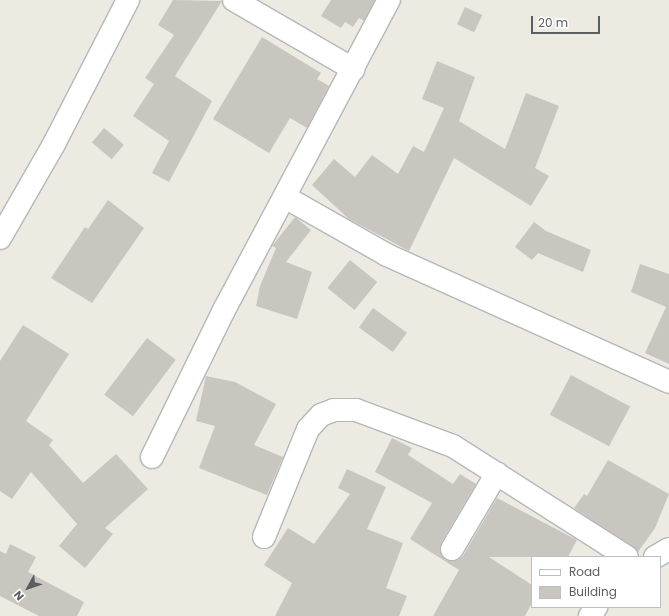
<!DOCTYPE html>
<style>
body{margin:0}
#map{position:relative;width:669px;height:616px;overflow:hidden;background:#eceae1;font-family:Poppins,sans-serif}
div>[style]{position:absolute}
.building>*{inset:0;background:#c9c6c0;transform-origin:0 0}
.roads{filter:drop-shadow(1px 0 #b4b7bb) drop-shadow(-1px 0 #b4b7bb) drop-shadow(0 1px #b4b7bb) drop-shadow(0 -1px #b4b7bb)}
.minor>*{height:22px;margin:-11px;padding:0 11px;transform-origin:11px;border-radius:11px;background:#fff}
span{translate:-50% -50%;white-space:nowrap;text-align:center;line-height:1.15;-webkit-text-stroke:4px #fff;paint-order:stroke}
.legend{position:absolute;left:531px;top:556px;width:130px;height:52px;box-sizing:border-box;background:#fff;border:1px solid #bdbec0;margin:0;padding:5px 7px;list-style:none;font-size:12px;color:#5a5d61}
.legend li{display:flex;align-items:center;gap:8px;height:20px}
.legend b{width:20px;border:1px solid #bdbec0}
.north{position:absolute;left:8px;top:568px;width:40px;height:40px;-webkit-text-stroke:3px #fff;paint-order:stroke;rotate:230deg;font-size:11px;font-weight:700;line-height:16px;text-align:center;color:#5a5d61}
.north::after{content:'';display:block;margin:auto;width:14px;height:18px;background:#5a5d61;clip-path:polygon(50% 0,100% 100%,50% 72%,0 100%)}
.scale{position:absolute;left:531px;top:16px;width:69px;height:18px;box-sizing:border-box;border:2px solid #5a5d61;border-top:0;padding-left:5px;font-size:12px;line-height:14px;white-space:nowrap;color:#5a5d61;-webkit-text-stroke:3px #fff;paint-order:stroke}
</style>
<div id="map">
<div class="building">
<i style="clip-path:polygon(173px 0,222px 1px,175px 76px,212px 101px,169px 182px,152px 173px,169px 141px,133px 116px,154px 84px,145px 78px,174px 35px,158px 25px)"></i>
<i style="clip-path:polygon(331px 0,375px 0,364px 21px,359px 18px,353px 27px,345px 22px,341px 28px,321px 16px)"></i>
<i style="left:465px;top:7px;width:19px;height:19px;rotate:25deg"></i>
<i style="clip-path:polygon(262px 37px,321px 73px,317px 79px,329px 86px,307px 128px,290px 118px,269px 153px,213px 119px)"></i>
<i style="clip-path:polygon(437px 61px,475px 77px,459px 121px,505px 149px,526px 93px,559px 106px,535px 168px,549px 176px,531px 206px,454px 158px,409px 251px,349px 219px,312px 185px,334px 159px,355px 177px,372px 155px,398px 174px,413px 146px,424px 152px,444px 108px,422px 99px)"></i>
<i style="left:104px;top:128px;width:26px;height:19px;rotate:40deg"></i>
<i style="clip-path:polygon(108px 200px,144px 228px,92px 303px,51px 278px,85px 227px,88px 229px)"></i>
<i style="clip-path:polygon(295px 217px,311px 230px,286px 262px,312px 272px,297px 319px,256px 306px,260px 286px,276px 248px,272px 246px)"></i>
<i style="clip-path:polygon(534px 222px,546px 231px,591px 250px,583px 272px,538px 253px,532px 260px,515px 247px)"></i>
<i style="left:350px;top:260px;width:35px;height:36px;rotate:39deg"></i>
<i style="clip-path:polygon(640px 264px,669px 274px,669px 364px,645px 353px,666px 307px,631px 292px)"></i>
<i style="left:373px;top:308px;width:42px;height:24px;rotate:36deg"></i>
<i style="clip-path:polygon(23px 325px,69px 354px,26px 421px,53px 440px,49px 445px,83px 483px,116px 454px,148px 489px,105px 528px,113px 534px,85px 568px,59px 546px,77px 524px,31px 472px,12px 499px,0 491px,0 361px)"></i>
<i style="left:147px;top:338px;width:36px;height:71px;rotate:37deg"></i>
<i style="left:571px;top:375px;width:67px;height:45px;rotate:28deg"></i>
<i style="clip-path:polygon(206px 376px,235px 382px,276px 404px,254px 445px,283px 457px,267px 495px,199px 468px,215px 426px,196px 421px)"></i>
<i style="clip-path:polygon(392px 438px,412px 448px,408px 455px,453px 484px,460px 474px,476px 484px,441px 543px,441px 555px,446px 560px,458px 560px,463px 556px,497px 498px,577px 540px,568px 557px,489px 557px,532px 585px,532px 603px,525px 616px,433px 616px,459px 570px,410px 539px,432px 503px,375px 472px)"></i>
<i style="clip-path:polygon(608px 460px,669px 494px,655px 528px,638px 552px,574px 508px,584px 494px,587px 496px)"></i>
<i style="clip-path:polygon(347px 469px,386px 487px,367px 529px,403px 543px,386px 588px,407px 596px,399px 616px,275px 616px,292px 583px,264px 565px,288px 528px,314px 544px,350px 494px,338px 488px)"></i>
<i style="clip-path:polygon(10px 544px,36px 557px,28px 572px,84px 602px,77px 616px,39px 616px,0 596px,0 551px,6px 554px)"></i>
</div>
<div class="roads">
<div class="minor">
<i style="left:234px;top:0;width:138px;rotate:30.1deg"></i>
<i style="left:285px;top:197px;width:117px;rotate:29.6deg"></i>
<i style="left:387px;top:255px;width:309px;rotate:24.2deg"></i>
<i style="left:0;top:238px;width:108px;rotate:-60.1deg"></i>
<i style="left:54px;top:144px;width:162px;rotate:-62.8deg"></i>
<i style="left:152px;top:457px;width:164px;rotate:-63.9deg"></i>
<i style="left:224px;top:310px;width:351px;rotate:-62deg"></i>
<i style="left:264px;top:537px;width:117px;rotate:-67.8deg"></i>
<i style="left:308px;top:429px;width:19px;rotate:-47deg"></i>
<i style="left:321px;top:415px;width:14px;rotate:-21deg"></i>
<i style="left:334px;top:410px;width:22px"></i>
<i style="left:356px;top:410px;width:103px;rotate:20.4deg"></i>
<i style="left:453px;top:446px;width:206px;rotate:32.5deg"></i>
<i style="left:452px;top:549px;width:88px;rotate:-59.4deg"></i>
<i style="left:655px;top:557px;width:16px;rotate:-30deg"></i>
<i style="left:590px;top:616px;width:11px;rotate:-56deg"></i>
</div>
</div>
<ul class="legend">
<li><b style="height:5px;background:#fff"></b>Road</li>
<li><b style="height:11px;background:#c9c6c0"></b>Building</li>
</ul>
<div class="north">N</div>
<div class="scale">20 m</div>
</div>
